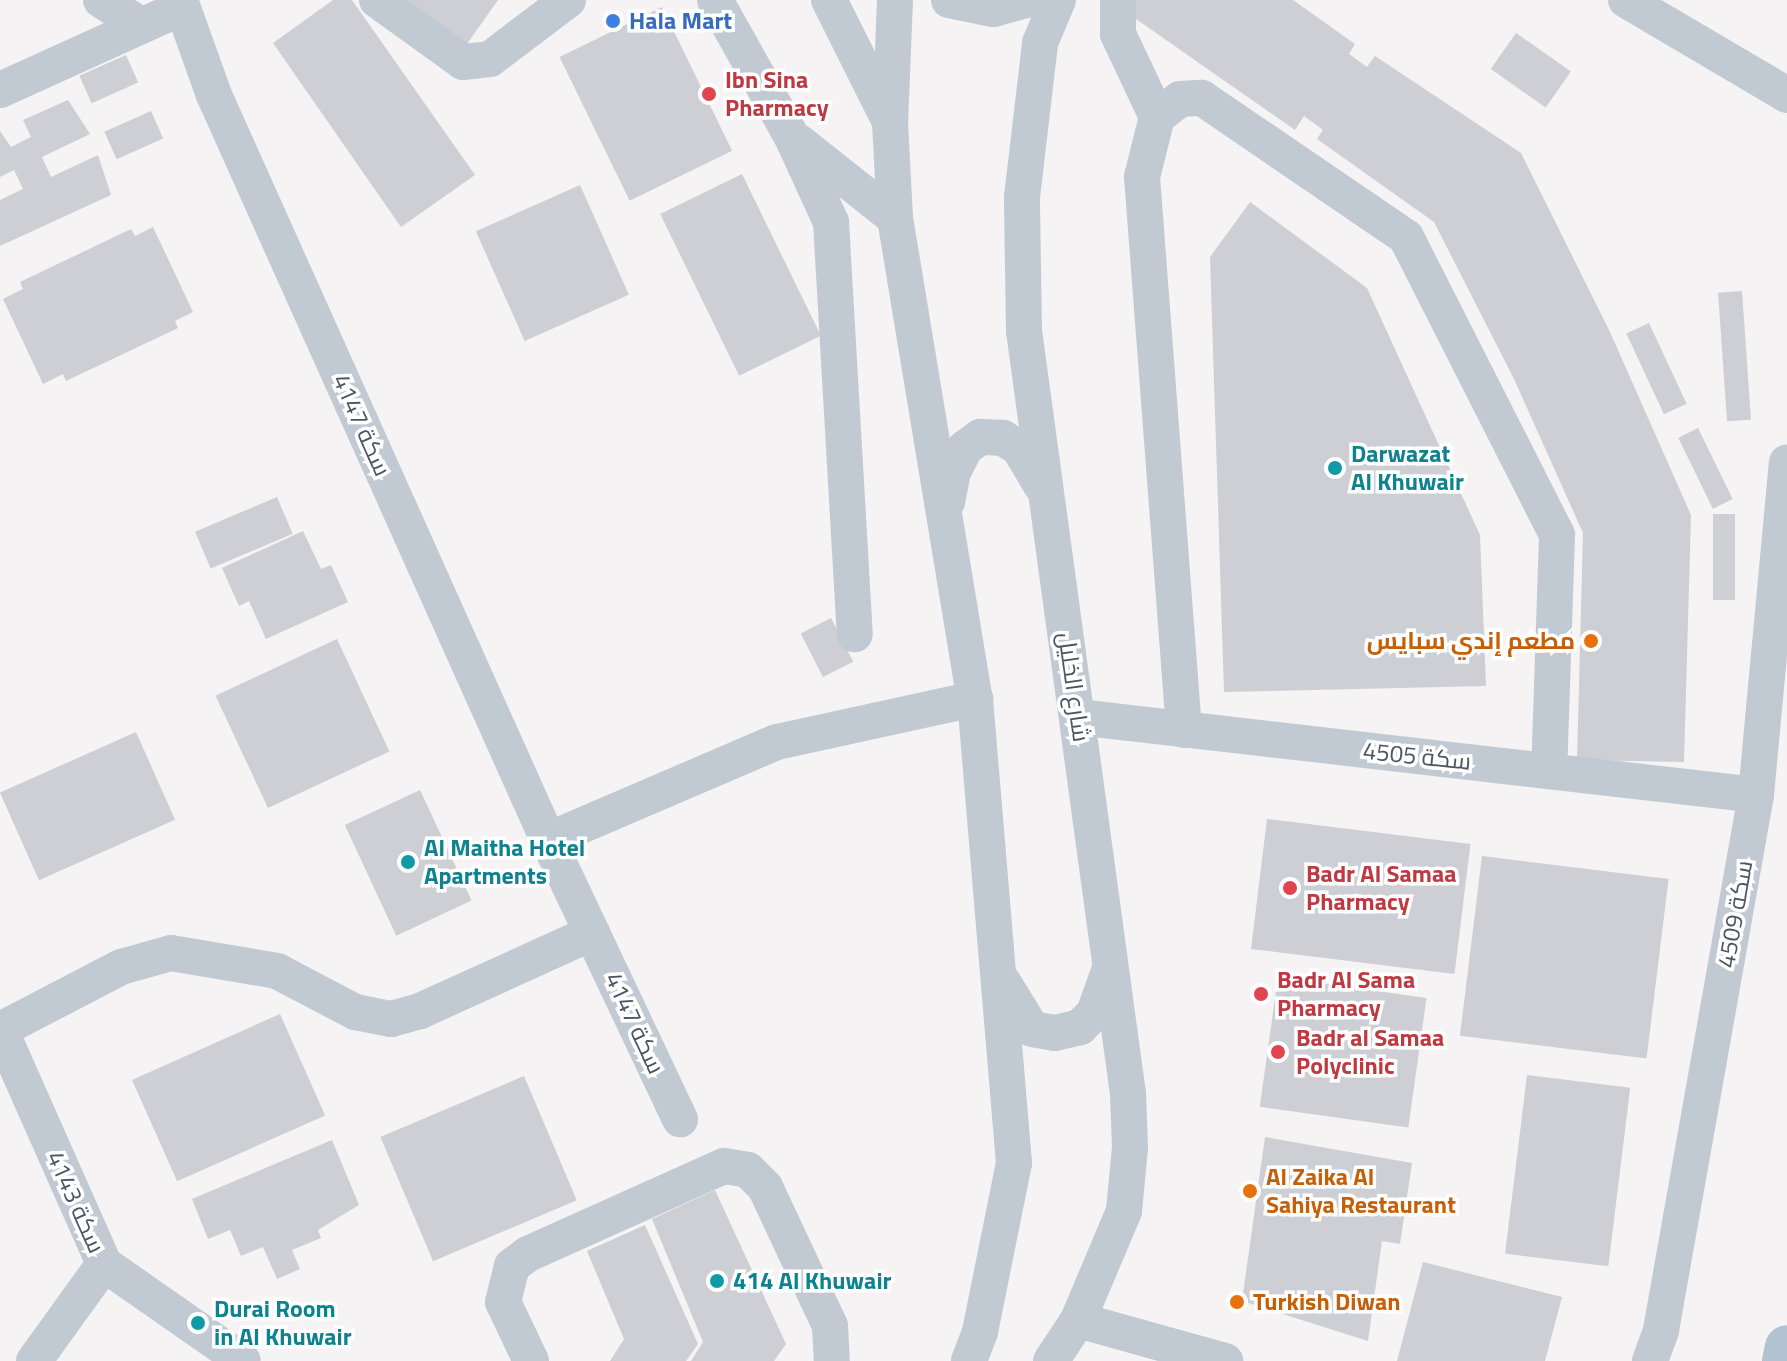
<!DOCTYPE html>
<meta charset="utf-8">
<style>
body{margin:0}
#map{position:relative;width:1787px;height:1361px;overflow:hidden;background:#f5f3f3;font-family:"Titillium Web",Cairo,sans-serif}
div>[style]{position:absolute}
.building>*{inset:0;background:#cdcfd5;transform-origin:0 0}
.minor>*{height:36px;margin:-18px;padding:0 18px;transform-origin:18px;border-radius:18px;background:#c1cad2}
.major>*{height:44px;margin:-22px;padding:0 22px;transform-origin:22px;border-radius:22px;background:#b3c2d1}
.dots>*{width:22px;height:22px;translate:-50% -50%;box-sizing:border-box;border:4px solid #fff;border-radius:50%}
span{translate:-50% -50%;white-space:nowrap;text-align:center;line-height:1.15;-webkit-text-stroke:7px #fff;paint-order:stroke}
.shop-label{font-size:24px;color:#366cbe;font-weight:700}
.left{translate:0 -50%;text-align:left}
.health-label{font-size:24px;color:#be3a42;font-weight:700}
.street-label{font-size:24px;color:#4a5661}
.culture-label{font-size:24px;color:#0d838f;font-weight:700}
.food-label{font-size:24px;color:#c56008;font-weight:700}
.right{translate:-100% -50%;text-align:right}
</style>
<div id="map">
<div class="building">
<i style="clip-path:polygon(333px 0,352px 0,475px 175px,401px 227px,273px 43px)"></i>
<i style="clip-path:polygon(392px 0,498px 0,462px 51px)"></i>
<i style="clip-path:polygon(1135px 0,1293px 0,1355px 44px,1349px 54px,1367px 67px,1375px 56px,1521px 153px,1610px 332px,1691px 515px,1684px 762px,1577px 760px,1583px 533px,1514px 379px,1434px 222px,1317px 139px,1323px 130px,1304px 116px,1295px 130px,1126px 12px)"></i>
<i style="left:662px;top:7px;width:160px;height:114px;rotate:64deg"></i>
<i style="left:1516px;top:33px;width:67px;height:44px;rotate:35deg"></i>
<i style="left:126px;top:55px;width:30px;height:51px;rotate:66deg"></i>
<i style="clip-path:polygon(68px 100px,90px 134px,42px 157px,51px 177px,98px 155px,111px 195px,0 246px,0 200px,23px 189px,14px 170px,0 177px,0 131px,11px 147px,31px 137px,23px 120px)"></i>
<i style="left:151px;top:111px;width:30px;height:51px;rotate:66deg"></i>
<i style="left:742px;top:174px;width:180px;height:91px;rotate:64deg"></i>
<i style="left:580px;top:185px;width:120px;height:114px;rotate:66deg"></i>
<i style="clip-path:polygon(1250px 202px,1367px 288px,1480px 535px,1486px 686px,1224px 692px,1210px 257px)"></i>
<i style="clip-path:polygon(153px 227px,193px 312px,175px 321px,178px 328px,66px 381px,63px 374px,43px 384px,3px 299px,23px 289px,20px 282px,131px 229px,135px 236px)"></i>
<i style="left:1742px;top:291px;width:129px;height:24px;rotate:86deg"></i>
<i style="left:1649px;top:323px;width:89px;height:25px;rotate:65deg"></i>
<i style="left:1698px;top:428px;width:79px;height:22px;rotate:64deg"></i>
<i style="left:277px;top:497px;width:40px;height:89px;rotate:67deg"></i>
<i style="left:1713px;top:514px;width:22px;height:86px"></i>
<i style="clip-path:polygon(303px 531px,321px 569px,331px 565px,348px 602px,266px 639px,249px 601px,239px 606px,222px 568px)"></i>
<i style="left:831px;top:618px;width:49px;height:34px;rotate:63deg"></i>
<i style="left:337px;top:639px;width:124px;height:134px;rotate:65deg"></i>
<i style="left:136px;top:732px;width:96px;height:149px;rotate:66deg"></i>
<i style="left:420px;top:790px;width:122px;height:83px;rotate:65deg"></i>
<i style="left:1267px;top:819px;width:205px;height:131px;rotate:7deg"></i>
<i style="left:1482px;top:856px;width:188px;height:181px;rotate:7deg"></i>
<i style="left:1278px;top:977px;width:150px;height:131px;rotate:8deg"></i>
<i style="left:280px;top:1014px;width:111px;height:162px;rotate:66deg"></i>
<i style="left:1527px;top:1075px;width:104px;height:180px;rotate:7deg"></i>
<i style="left:524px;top:1076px;width:135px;height:156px;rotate:67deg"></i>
<i style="clip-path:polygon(1265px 1137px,1412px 1163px,1400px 1244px,1382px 1241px,1368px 1341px,1242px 1301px)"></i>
<i style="clip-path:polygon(332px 1140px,359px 1205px,318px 1230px,321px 1238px,292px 1250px,300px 1269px,277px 1279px,263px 1247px,241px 1256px,230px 1230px,208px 1239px,192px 1199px)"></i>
<i style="clip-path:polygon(715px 1190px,786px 1344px,774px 1361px,691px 1361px,703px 1342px,652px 1219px)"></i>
<i style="clip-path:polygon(645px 1225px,698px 1344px,686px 1361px,610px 1361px,624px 1339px,587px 1251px)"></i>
<i style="clip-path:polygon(1423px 1262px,1562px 1297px,1545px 1361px,1397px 1361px)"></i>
</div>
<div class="minor">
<i style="left:101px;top:0;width:47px;rotate:32deg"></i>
<i style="left:180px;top:0;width:101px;rotate:70.3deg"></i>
<i style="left:214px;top:95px;width:816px;rotate:65.85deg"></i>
<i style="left:548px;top:840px;width:249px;rotate:-23.2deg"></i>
<i style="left:777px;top:742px;width:203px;rotate:-12.3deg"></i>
<i style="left:377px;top:0;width:106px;rotate:35.8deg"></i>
<i style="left:463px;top:62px;width:27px;rotate:-6deg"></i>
<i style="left:490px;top:59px;width:98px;rotate:-37.1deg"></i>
<i style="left:715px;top:0;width:157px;rotate:60.7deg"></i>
<i style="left:792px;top:137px;width:94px;rotate:65.4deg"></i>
<i style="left:831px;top:222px;width:413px;rotate:86.7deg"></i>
<i style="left:829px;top:0;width:130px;rotate:63.4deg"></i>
<i style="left:895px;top:0;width:122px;rotate:92.3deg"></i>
<i style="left:890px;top:122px;width:96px;rotate:87deg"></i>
<i style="left:895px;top:218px;width:488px;rotate:80.6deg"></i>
<i style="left:975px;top:699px;width:466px;rotate:85.2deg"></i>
<i style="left:1014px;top:1163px;width:172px;rotate:101.4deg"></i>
<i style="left:980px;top:1332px;width:31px;rotate:111deg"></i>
<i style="left:949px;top:0;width:45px;rotate:11.6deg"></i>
<i style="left:993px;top:9px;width:35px;rotate:-15deg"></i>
<i style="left:1118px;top:0;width:34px;rotate:90deg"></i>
<i style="left:1118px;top:34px;width:92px;rotate:64.8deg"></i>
<i style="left:1626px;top:0;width:187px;rotate:30.5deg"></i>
<i style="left:0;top:90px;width:199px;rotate:-24.4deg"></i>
<i style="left:799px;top:142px;width:122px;rotate:38.4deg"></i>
<i style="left:947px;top:502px;width:31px;rotate:-79deg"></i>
<i style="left:953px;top:472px;width:27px;rotate:-63deg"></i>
<i style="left:965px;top:448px;width:19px;rotate:-36deg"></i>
<i style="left:980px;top:437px;width:23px;rotate:2deg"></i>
<i style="left:1003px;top:438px;width:19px;rotate:32deg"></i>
<i style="left:1019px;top:448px;width:43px;rotate:59.3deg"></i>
<i style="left:1078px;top:717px;width:682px;rotate:6.56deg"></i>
<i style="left:1184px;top:730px;width:555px;rotate:-94.34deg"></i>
<i style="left:1142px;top:177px;width:62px;rotate:-76deg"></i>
<i style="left:1157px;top:117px;width:29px;rotate:-38deg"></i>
<i style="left:1180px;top:99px;width:22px;rotate:-3deg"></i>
<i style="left:1202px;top:98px;width:247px;rotate:34.3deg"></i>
<i style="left:1406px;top:237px;width:334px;rotate:63.1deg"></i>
<i style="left:1557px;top:535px;width:236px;rotate:91.9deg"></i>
<i style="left:548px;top:840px;width:309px;rotate:64.7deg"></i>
<i style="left:1003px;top:982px;width:55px;rotate:58.3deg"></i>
<i style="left:1032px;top:1029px;width:23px;rotate:10deg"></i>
<i style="left:1055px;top:1033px;width:26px;rotate:-13deg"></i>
<i style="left:1080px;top:1027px;width:20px;rotate:-45deg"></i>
<i style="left:1094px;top:1013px;width:45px;rotate:-70.3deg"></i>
<i style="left:0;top:1029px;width:257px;rotate:66.1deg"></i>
<i style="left:104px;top:1264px;width:169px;rotate:34.9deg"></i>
<i style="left:0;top:1030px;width:136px;rotate:-27.5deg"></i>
<i style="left:121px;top:967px;width:52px;rotate:-15.6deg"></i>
<i style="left:171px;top:953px;width:108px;rotate:9.6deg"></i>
<i style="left:277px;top:971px;width:88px;rotate:27.7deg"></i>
<i style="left:355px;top:1012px;width:37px;rotate:11deg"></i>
<i style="left:391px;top:1019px;width:30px;rotate:-15deg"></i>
<i style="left:420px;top:1011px;width:189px;rotate:-24.4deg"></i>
<i style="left:1078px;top:1320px;width:153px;rotate:15.6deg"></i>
<i style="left:34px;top:1361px;width:120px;rotate:-54.2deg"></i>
<i style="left:531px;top:1361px;width:65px;rotate:-115.4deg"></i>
<i style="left:503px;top:1302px;width:37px;rotate:-76deg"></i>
<i style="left:512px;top:1266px;width:20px;rotate:-37deg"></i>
<i style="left:528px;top:1254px;width:215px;rotate:-24.2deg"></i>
<i style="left:724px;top:1166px;width:24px;rotate:9deg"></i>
<i style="left:748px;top:1170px;width:24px;rotate:45deg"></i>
<i style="left:765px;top:1187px;width:153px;rotate:64.9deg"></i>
<i style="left:830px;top:1326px;width:35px;rotate:87deg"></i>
<i style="left:1051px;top:1361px;width:49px;rotate:-56.6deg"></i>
<i style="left:1078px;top:1320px;width:118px;rotate:-67.1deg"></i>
<i style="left:1124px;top:1211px;width:63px;rotate:-84.6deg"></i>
<i style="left:1130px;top:1148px;width:54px;rotate:-92.1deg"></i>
<i style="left:1128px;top:1094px;width:770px;rotate:-97.76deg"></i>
<i style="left:1024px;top:331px;width:134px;rotate:-90.9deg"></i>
<i style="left:1022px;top:197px;width:155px;rotate:-83.3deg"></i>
<i style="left:1040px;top:43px;width:47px;rotate:-67.3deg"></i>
<i style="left:1650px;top:1361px;width:33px;rotate:-70deg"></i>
<i style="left:1661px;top:1330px;width:543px;rotate:-79.93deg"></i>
<i style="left:1756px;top:795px;width:334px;rotate:-84.7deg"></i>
</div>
<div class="major">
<i style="left:1784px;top:1361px;width:14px;rotate:-78deg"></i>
</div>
<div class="dots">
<i style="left:613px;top:21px;background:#3f7fe0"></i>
<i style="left:709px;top:94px;background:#e0444e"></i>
<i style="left:1335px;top:468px;background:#0f9aa8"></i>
<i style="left:1591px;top:641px;background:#e8710a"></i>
<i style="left:408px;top:862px;background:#0f9aa8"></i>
<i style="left:1290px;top:888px;background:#e0444e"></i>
<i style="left:1261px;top:994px;background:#e0444e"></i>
<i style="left:1278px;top:1052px;background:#e0444e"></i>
<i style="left:1250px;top:1191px;background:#e8710a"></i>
<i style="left:717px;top:1281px;background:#0f9aa8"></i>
<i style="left:1237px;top:1302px;background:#e8710a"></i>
<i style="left:198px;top:1323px;background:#0f9aa8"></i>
</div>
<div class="shop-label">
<span class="left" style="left:629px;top:21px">Hala Mart</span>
</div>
<div class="health-label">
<span class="left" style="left:725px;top:94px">Ibn Sina<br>Pharmacy</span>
<span class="left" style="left:1306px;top:888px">Badr Al Samaa<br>Pharmacy</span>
<span class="left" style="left:1277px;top:994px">Badr Al Sama<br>Pharmacy</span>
<span class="left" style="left:1296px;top:1052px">Badr al Samaa<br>Polyclinic</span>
</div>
<div class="street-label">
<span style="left:362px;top:425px;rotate:66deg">سكة 4147</span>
<span style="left:1074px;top:687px;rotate:82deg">شارع الخليل</span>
<span style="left:1417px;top:756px;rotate:6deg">سكة 4505</span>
<span style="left:1735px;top:914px;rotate:-80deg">سكة 4509</span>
<span style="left:635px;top:1023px;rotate:65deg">سكة 4147</span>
<span style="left:76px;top:1202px;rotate:66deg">سكة 4143</span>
</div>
<div class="culture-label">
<span class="left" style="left:1351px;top:468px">Darwazat<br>Al Khuwair</span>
<span class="left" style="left:424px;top:862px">Al Maitha Hotel<br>Apartments</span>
<span class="left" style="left:733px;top:1281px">414 Al Khuwair</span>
<span class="left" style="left:214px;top:1323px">Durai Room<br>in Al Khuwair</span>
</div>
<div class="food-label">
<span class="right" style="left:1575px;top:641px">مطعم إندي سبايس</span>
<span class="left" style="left:1266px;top:1191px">Al Zaika Al<br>Sahiya Restaurant</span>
<span class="left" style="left:1253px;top:1302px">Turkish Diwan</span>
</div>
</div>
